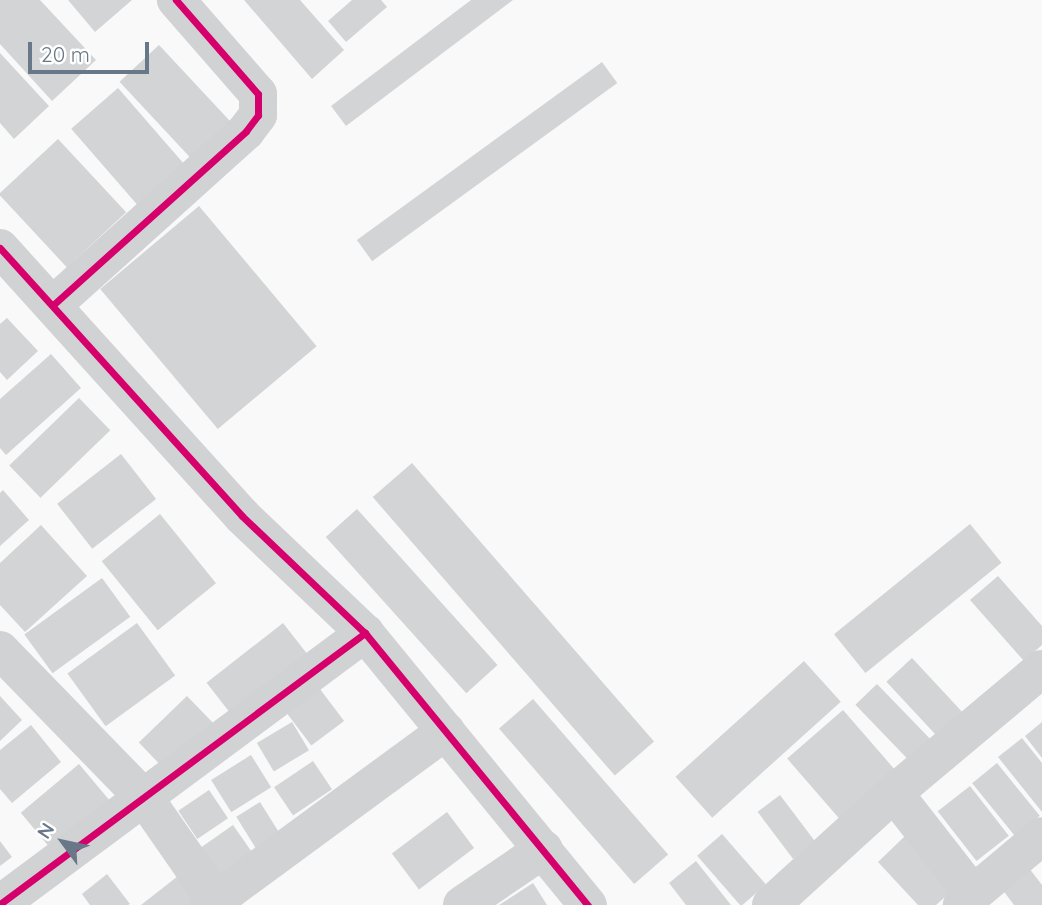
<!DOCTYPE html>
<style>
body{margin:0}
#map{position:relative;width:1042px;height:905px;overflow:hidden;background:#f9f9f9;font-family:Quicksand,sans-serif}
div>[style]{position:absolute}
.building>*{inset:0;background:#d2d4d5;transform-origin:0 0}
.minor>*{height:38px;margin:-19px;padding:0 19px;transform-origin:19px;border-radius:19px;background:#d1d2d4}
.cycleway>*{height:7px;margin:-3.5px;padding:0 3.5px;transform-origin:3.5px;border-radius:3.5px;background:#d6006c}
span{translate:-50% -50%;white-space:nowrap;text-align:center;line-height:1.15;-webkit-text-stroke:7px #fff;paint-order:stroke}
.north{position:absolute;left:28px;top:807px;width:70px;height:70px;-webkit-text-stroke:5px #fff;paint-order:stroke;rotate:303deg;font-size:19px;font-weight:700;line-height:28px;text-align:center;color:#687889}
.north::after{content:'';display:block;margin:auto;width:24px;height:32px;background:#687889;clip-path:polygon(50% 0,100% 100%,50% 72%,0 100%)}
.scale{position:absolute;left:28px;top:42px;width:121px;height:32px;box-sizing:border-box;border:4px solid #687889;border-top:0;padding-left:9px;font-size:21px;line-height:24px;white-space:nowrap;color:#687889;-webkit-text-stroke:5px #fff;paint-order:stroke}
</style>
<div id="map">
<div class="building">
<i style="clip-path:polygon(0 0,40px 0,96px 60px,52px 101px,0 44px)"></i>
<i style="clip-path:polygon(68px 0,132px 0,95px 32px)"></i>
<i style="clip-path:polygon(244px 0,300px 0,344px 50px,312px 79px)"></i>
<i style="clip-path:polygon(352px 0,381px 0,387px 7px,346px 42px,328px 21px)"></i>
<i style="clip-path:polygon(471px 0,513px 0,346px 126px,331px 106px)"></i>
<i style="left:159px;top:45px;width:105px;height:54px;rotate:47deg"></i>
<i style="clip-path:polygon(0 53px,49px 106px,14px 139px,0 123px)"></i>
<i style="left:602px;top:62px;width:26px;height:303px;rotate:54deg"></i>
<i style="left:118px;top:88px;width:102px;height:62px;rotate:49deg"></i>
<i style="left:58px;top:139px;width:100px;height:81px;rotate:47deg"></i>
<i style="left:199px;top:206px;width:183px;height:129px;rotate:50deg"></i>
<i style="clip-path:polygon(7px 318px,38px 351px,7px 380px,0 372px,0 324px)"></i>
<i style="clip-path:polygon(51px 354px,81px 388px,6px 455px,0 448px,0 399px)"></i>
<i style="left:79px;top:398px;width:45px;height:97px;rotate:46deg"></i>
<i style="left:121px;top:454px;width:57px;height:81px;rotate:52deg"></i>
<i style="left:412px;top:463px;width:369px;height:52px;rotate:49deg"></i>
<i style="clip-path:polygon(3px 490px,29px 520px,0 546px,0 493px)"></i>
<i style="left:357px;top:509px;width:210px;height:42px;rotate:48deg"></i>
<i style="left:160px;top:514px;width:89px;height:75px;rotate:51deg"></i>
<i style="left:970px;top:524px;width:50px;height:175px;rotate:51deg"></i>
<i style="clip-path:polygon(41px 525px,87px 576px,25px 632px,0 605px,0 563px)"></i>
<i style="clip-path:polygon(998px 576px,1042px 626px,1042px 645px,1024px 661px,970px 600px)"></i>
<i style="left:102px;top:578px;width:48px;height:96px;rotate:54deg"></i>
<i style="left:137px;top:623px;width:65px;height:86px;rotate:54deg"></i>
<i style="left:283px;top:623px;width:39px;height:97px;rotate:52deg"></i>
<i style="left:912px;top:658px;width:73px;height:35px;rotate:47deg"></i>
<i style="left:804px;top:661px;width:55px;height:173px;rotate:48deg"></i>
<i style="left:877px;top:684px;width:78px;height:30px;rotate:46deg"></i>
<i style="left:320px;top:689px;width:40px;height:41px;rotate:53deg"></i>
<i style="clip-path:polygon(0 696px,22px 720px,0 741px)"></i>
<i style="left:187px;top:696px;width:40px;height:67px;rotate:46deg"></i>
<i style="left:533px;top:699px;width:206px;height:45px;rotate:49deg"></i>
<i style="left:843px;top:710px;width:80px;height:74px;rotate:49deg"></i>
<i style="left:292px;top:722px;width:33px;height:41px;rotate:59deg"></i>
<i style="clip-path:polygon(1042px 722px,1042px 758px,1025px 736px)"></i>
<i style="clip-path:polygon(31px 725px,61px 762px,12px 803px,0 789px,0 750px)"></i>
<i style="clip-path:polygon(1022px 738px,1042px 763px,1042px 812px,998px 757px)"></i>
<i style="left:251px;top:755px;width:38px;height:47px;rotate:58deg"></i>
<i style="left:313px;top:761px;width:34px;height:47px;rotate:56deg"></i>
<i style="left:997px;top:763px;width:68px;height:32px;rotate:51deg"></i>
<i style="left:79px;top:764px;width:50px;height:76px;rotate:50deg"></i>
<i style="left:970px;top:786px;width:63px;height:41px;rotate:52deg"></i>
<i style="left:209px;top:790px;width:34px;height:37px;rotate:56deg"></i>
<i style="left:780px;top:795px;width:59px;height:28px;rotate:53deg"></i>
<i style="left:260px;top:802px;width:38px;height:28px;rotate:58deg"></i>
<i style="left:447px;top:812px;width:45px;height:69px;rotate:53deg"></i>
<i style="left:233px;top:825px;width:38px;height:40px;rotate:55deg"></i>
<i style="left:722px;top:834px;width:67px;height:33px;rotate:49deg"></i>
<i style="clip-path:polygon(906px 835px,955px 888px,936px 905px,918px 905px,878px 862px)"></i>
<i style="clip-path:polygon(0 841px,12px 857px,0 866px)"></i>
<i style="clip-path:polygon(696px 861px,731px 905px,686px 905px,669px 883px)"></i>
<i style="clip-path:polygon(1029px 868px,1042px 885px,1042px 905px,1014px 905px,1002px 889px)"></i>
<i style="clip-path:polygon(107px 874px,130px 904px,128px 905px,90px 905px,82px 894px)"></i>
<i style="clip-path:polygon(178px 876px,200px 905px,141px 905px)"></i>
<i style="clip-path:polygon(533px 883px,547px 905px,499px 905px)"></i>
</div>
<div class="minor">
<i style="left:0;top:248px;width:361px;rotate:47.9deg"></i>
<i style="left:242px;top:516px;width:170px;rotate:43.6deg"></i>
<i style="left:365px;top:633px;width:352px;rotate:50.7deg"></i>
<i style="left:53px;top:305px;width:260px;rotate:-42deg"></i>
<i style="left:246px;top:131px;width:20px;rotate:-53deg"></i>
<i style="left:258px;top:115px;width:21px;rotate:-90deg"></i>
<i style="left:258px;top:94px;width:125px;rotate:-131.1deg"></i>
<i style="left:0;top:650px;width:209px;rotate:45.8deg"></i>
<i style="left:146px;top:800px;width:128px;rotate:55.2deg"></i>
<i style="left:894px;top:793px;width:128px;rotate:52deg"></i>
<i style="left:973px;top:894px;width:16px;rotate:135deg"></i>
<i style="left:973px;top:894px;width:90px;rotate:-40deg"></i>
<i style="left:0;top:904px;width:455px;rotate:-36.6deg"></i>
<i style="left:209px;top:905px;width:294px;rotate:-36.3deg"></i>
<i style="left:462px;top:905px;width:99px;rotate:-34.3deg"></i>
<i style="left:771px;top:905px;width:166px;rotate:-42.3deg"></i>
<i style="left:894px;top:793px;width:193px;rotate:-40deg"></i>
</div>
<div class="cycleway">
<i style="left:0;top:248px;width:361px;rotate:47.9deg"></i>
<i style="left:242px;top:516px;width:170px;rotate:43.6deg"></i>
<i style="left:365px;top:633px;width:352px;rotate:50.7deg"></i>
<i style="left:53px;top:305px;width:260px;rotate:-42deg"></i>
<i style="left:246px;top:131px;width:20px;rotate:-53deg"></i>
<i style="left:258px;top:115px;width:21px;rotate:-90deg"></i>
<i style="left:258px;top:94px;width:125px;rotate:-131.1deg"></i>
<i style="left:0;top:904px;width:455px;rotate:-36.6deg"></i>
</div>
<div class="north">N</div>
<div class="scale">20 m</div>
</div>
